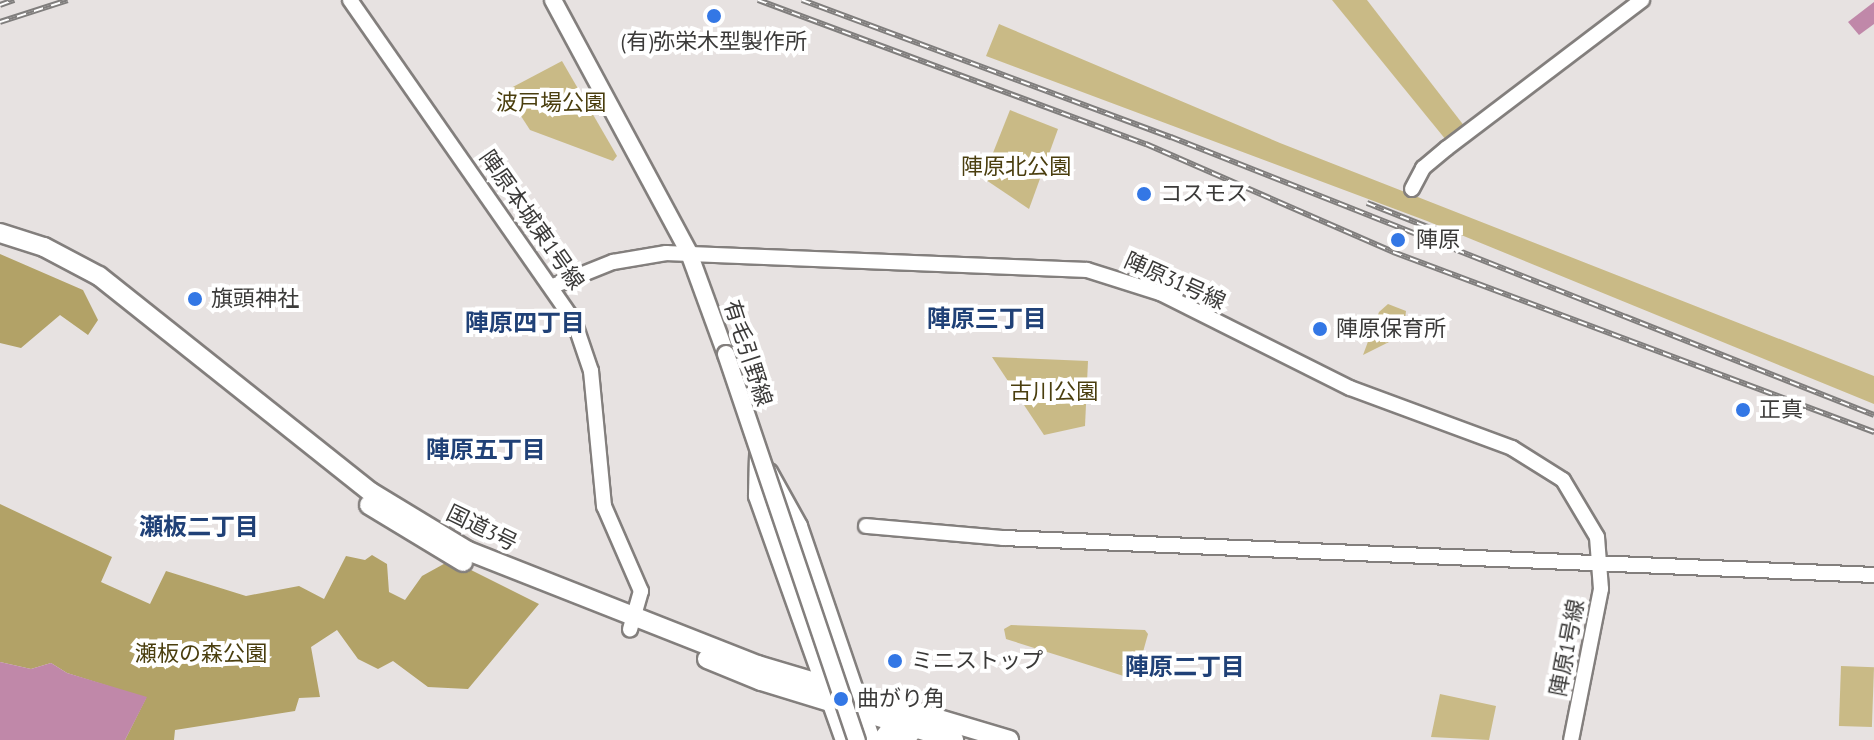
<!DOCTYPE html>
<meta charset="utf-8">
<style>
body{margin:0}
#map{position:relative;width:1874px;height:740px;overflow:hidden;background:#e7e2e1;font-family:"PT Sans Narrow","Noto Sans JP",sans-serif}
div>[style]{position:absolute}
.green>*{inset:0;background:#c9ba86;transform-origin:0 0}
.forest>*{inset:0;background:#b2a267}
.water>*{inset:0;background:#c088a9}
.roads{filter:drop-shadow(2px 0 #837f7d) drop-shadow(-2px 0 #837f7d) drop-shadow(0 2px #837f7d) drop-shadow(0 -2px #837f7d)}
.tertiary>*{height:14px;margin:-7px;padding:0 7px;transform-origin:7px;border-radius:7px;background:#fff}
.primary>*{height:16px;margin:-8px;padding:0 8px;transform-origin:8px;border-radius:8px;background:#fff}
.trunk>*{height:18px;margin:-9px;padding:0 9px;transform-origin:9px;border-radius:9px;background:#fff}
.rail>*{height:6px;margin-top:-3px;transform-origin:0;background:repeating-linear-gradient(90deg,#fff 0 9px,#807e7d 0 18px);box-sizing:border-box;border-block:2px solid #807e7d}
.bridges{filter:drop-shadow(2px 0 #837f7d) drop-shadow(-2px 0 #837f7d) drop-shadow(0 2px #837f7d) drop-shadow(0 -2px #837f7d)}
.primary-bridge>*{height:16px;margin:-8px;padding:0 8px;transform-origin:8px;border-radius:8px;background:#fff}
.dots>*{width:22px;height:22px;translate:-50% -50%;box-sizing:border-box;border:4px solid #fff;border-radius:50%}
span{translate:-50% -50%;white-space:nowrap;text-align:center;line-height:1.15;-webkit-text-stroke:8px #fff;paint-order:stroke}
.poi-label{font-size:22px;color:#3b3a39}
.left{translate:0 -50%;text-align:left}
.park-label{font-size:22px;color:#4a3e0e}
.street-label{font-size:22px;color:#3b3a39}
.neighbourhood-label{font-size:24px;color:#204177;font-weight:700}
</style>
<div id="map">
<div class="green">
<i style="clip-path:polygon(1332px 0,1367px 0,1465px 127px,1446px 140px)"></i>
<i style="clip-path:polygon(999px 24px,1280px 143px,1874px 376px,1874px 404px,1427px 221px,986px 56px)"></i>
<i style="clip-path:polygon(562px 61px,617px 156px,613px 161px,530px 130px,508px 96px,509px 89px)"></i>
<i style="clip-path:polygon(1010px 110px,1058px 129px,1029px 209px,983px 178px)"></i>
<i style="clip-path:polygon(1388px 304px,1406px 311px,1403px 335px,1363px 355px,1379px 312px)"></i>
<i style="clip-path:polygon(992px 357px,1088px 361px,1085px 426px,1044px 435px)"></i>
<i style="clip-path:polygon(1011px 625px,1145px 630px,1148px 634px,1136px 677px,1130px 678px,1006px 639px,1004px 629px)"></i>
<i style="left:1841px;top:666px;width:33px;height:60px;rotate:2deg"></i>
<i style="clip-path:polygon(1440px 694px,1496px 706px,1489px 740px,1431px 737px)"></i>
</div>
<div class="forest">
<i style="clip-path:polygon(0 254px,83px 290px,98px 320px,88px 335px,60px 315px,21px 348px,0 343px)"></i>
<i style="clip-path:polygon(0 504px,112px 557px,101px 582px,150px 604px,166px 571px,246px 596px,299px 586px,324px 599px,346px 556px,365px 560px,372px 555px,387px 564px,389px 592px,405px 600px,422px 576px,451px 560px,539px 604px,468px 689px,428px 687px,393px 661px,378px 669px,358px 659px,337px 630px,311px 647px,320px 697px,299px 698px,295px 711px,175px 730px,174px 740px,125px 740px,146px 698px,67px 673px,51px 663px,31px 669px,0 662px)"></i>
</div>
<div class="water">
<i style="clip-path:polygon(1874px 2px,1874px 24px,1859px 35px,1848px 22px)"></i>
<i style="clip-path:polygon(0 662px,31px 669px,51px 663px,67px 673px,147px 697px,125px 740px,0 740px)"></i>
</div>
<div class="roads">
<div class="tertiary">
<i style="left:350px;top:0;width:391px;rotate:55.1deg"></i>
<i style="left:574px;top:321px;width:53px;rotate:71.2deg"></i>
<i style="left:591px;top:371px;width:136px;rotate:84.5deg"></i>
<i style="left:604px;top:506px;width:93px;rotate:66.5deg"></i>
<i style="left:641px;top:591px;width:40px;rotate:106deg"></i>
<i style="left:1412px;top:189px;width:24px;rotate:-62deg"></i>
<i style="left:1423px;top:168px;width:31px;rotate:-40deg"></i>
<i style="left:1447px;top:148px;width:245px;rotate:-37.2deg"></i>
<i style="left:553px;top:286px;width:65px;rotate:-21.8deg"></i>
<i style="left:613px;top:262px;width:54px;rotate:-9.6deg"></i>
<i style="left:666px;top:253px;width:421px;rotate:2.3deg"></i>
<i style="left:1087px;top:270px;width:77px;rotate:17.5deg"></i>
<i style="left:1160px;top:293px;width:212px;rotate:26.6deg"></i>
<i style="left:1350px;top:388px;width:173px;rotate:20.3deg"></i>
<i style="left:1512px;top:448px;width:60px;rotate:32.1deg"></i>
<i style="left:1563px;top:480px;width:66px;rotate:59.2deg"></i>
<i style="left:1597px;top:537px;width:52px;rotate:85.6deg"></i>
<i style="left:1601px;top:589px;width:154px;rotate:101.2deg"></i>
<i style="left:866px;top:526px;width:138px;rotate:5deg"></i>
<i style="left:1003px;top:538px;width:872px;rotate:2.43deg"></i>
</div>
<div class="primary">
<i style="left:553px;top:0;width:287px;rotate:61.7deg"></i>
<i style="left:689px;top:253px;width:108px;rotate:69.9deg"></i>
<i style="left:758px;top:454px;width:42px;rotate:91.4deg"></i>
<i style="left:757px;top:496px;width:259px;rotate:70.4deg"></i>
<i style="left:769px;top:472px;width:62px;rotate:60.9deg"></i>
<i style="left:799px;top:526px;width:226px;rotate:71.2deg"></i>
</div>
<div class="trunk">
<i style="left:0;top:233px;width:46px;rotate:17.7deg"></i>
<i style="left:44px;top:247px;width:62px;rotate:27.8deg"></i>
<i style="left:99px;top:276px;width:347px;rotate:38.5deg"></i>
<i style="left:371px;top:492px;width:114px;rotate:31.3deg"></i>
<i style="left:468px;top:551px;width:312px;rotate:21.5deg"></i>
<i style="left:758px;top:665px;width:262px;rotate:16.6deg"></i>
<i style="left:369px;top:505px;width:110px;rotate:31.2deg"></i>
<i style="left:707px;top:659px;width:58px;rotate:22.2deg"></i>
<i style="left:761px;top:681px;width:202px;rotate:17deg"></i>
<i style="left:882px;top:740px;width:11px;rotate:-52deg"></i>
<i style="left:889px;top:731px;width:21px;rotate:8deg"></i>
</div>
</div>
<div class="rail">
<i style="left:758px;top:0;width:414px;rotate:20.4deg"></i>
<i style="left:1146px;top:144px;width:270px;rotate:23.6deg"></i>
<i style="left:1393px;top:252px;width:514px;rotate:20.52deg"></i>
<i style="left:802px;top:0;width:394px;rotate:20.4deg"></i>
<i style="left:1171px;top:137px;width:756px;rotate:21.58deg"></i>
<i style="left:0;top:5px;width:15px;rotate:-20deg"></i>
<i style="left:0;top:22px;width:71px;rotate:-17.9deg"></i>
<i style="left:1367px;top:203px;width:92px;rotate:21.6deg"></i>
</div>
<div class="bridges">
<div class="primary-bridge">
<i style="left:726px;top:354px;width:408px;rotate:71.3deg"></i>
</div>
</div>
<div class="dots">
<i style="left:714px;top:16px;background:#3377e5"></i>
<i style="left:1144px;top:194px;background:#3377e5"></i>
<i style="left:1398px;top:240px;background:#3377e5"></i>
<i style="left:195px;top:299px;background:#3377e5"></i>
<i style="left:1320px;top:329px;background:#3377e5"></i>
<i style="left:1743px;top:410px;background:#3377e5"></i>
<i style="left:895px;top:661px;background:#3377e5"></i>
<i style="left:841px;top:699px;background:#3377e5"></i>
</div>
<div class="poi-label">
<span style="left:714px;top:42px">(有)弥栄木型製作所</span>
<span class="left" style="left:1160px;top:194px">コスモス</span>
<span class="left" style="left:1416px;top:240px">陣原</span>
<span class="left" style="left:211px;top:299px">旗頭神社</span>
<span class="left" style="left:1336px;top:329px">陣原保育所</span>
<span class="left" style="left:1759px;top:410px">正真</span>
<span class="left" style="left:911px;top:661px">ミニストップ</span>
<span class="left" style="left:857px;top:699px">曲がり角</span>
</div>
<div class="park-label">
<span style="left:551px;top:103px">波戸場公園</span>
<span style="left:1016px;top:167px">陣原北公園</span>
<span style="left:1054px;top:392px">古川公園</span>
<span style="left:201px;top:654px">瀬板の森公園</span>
</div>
<div class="street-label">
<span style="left:532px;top:220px;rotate:55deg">陣原本城東1号線</span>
<span style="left:1175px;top:281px;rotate:24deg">陣原31号線</span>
<span style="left:748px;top:353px;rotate:72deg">有毛引野線</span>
<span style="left:482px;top:528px;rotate:26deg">国道3号</span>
<span style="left:1567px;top:648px;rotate:-79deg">陣原1号線</span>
</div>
<div class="neighbourhood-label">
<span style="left:987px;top:319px">陣原三丁目</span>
<span style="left:525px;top:323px">陣原四丁目</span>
<span style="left:486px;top:450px">陣原五丁目</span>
<span style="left:199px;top:527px">瀬板二丁目</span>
<span style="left:1185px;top:667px">陣原二丁目</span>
</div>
</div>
